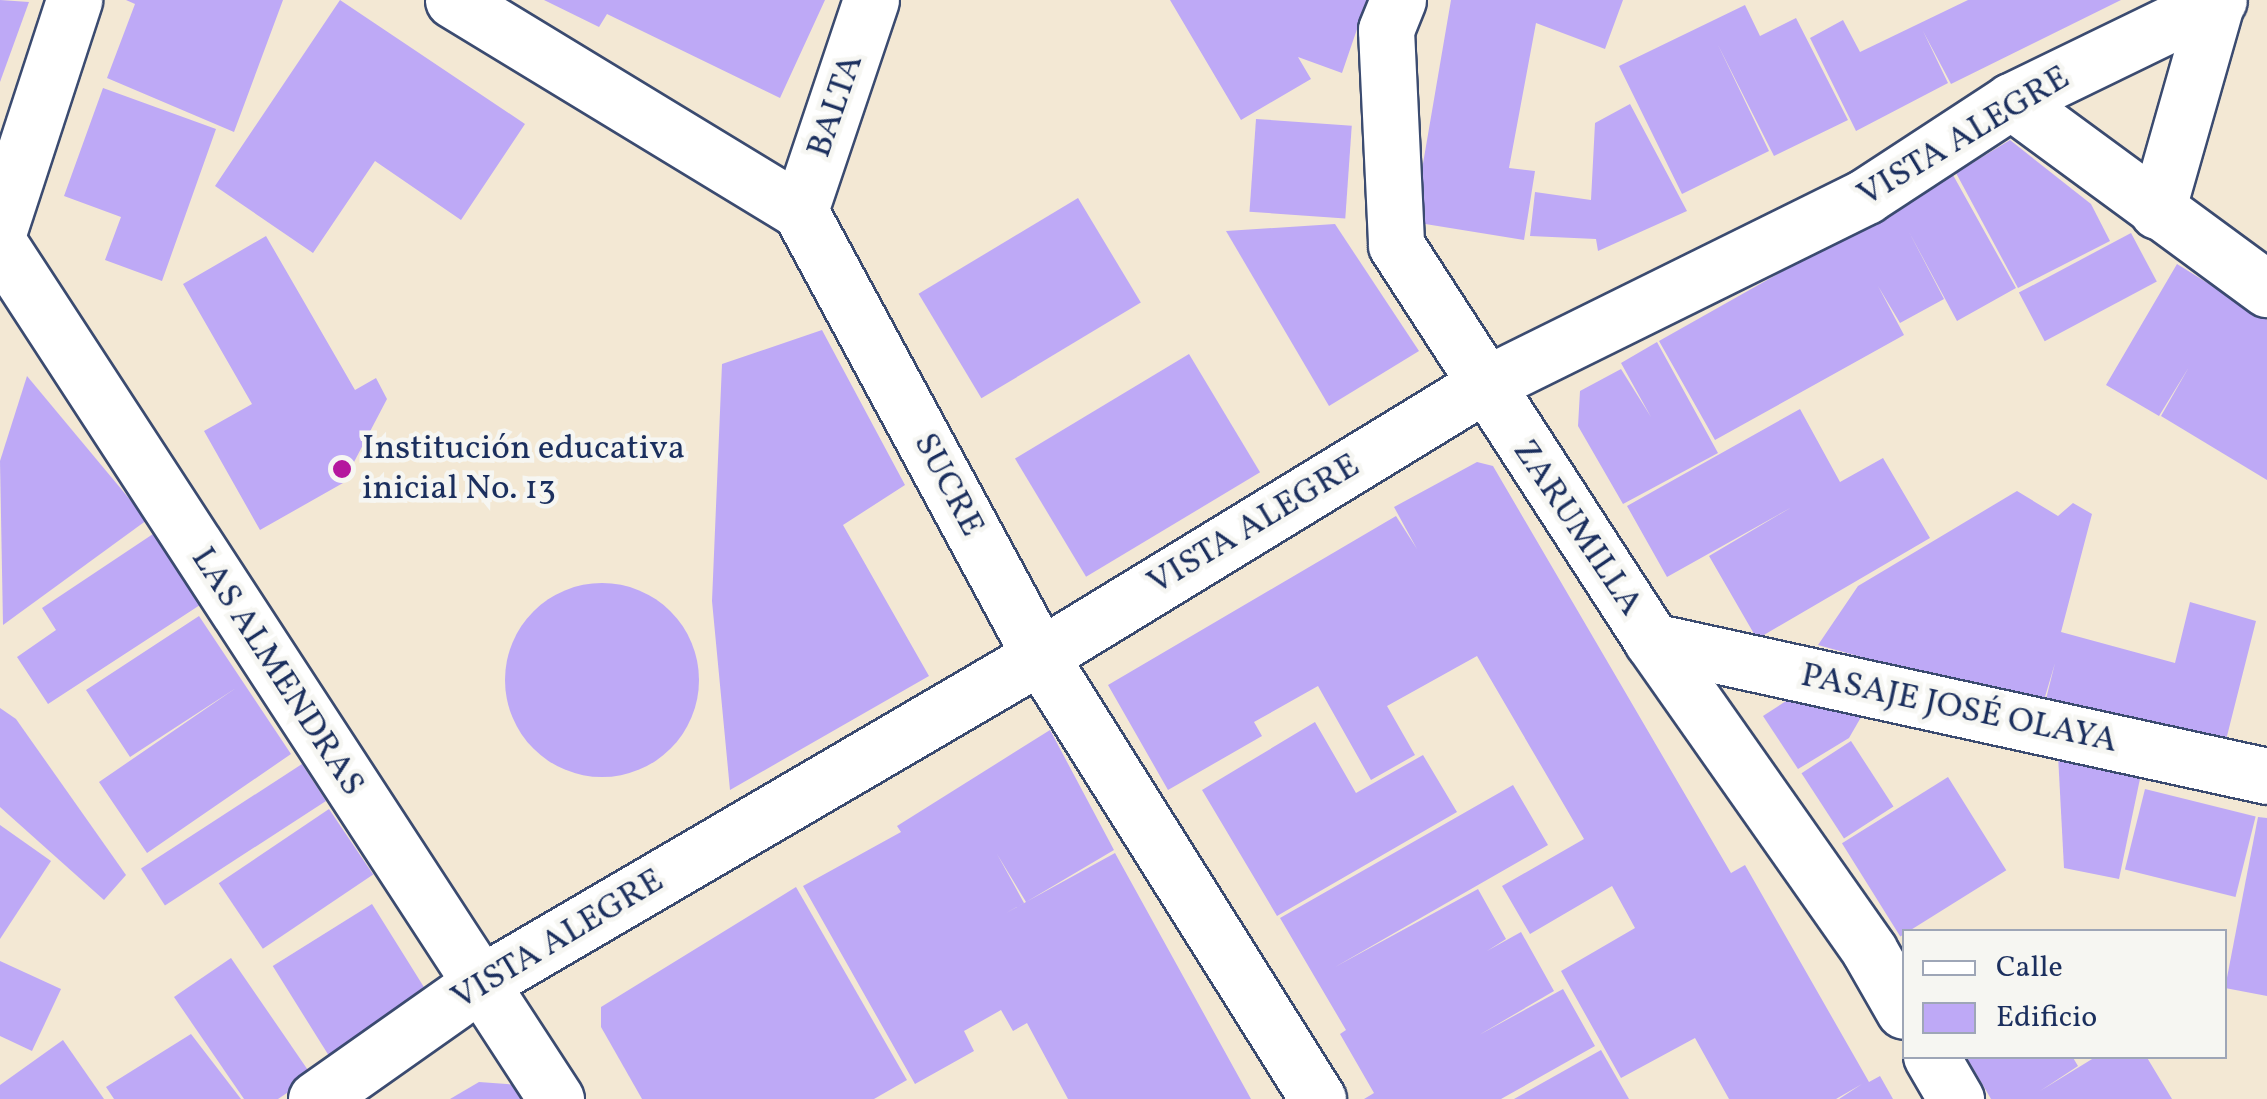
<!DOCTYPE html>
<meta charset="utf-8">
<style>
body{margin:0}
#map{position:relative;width:2267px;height:1099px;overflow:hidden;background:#f3e8d4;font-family:Vollkorn,serif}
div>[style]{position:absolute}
.building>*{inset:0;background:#bea9f6;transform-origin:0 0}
.round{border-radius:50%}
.roads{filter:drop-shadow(2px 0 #3b4b70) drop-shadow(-2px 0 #3b4b70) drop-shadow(0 2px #3b4b70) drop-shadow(0 -2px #3b4b70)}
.street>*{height:55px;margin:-27.5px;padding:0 27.5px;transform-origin:27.5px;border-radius:27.5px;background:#fff}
.secondary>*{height:55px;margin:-27.5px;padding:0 27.5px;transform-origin:27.5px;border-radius:27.5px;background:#fff}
.dots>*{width:28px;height:28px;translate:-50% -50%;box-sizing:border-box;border:5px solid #f6f6f2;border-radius:50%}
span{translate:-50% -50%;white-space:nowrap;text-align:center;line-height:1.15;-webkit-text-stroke:9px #f6f6f2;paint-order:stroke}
.street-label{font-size:35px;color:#1b2f5e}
.poi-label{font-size:35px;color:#1b2f5e}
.left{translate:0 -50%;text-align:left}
.legend{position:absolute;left:1902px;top:929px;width:325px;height:130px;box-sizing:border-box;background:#f6f6f2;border:2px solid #9ea6b7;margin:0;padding:12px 18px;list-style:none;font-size:30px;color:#1b2f5e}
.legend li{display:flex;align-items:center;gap:20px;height:50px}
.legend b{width:50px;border:2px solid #9ea6b7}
</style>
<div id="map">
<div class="building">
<i style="clip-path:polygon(0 0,29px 2px,0 82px)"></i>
<i style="clip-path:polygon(126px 0,283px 0,234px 132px,107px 78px,135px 4px)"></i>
<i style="clip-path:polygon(340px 0,525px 124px,461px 220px,375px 161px,313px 253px,215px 186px)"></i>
<i style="clip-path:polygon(544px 0,825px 0,780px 98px,607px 14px,599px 27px)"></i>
<i style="clip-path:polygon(1170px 0,1367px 0,1342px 73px,1298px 57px,1311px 79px,1241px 120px)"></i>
<i style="clip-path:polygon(1451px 0,1623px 0,1605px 49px,1536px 23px,1509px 168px,1535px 171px,1524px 240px,1413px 222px)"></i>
<i style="clip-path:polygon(1968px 0,2121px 0,1951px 84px,1923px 31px,1948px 83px,1856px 131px,1810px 38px,1843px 20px,1860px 52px)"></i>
<i style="clip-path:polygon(1745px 5px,1760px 36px,1796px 18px,1848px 120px,1774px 156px,1718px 45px,1769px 151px,1682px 194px,1619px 66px)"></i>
<i style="clip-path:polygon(103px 88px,216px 129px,162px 281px,105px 260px,121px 217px,64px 196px)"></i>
<i style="clip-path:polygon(1630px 104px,1687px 211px,1598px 251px,1596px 239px,1530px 236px,1535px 192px,1591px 200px,1595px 123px)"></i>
<i style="left:1256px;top:119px;width:96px;height:93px;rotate:4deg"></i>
<i style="clip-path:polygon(2010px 140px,2091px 204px,2110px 241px,2018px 288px,1956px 173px)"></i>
<i style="clip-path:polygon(1953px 175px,2016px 288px,1957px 321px,1909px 232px,1944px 299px,1900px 323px,1878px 286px,1904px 335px,1715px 440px,1659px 341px)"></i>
<i style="left:1078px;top:198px;width:122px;height:186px;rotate:59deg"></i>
<i style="clip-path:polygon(1335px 224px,1419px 351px,1329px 406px,1226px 231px)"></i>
<i style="left:2131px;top:233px;width:55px;height:127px;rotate:62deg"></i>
<i style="clip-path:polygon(266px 236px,355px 390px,376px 378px,387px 399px,343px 483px,260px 530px,204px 431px,252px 404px,183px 284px)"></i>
<i style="clip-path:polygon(2177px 264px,2267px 320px,2267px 480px,2161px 416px,2189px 367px,2159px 416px,2106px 385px)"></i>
<i style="clip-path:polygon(822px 330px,905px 485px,843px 525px,929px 676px,730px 790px,712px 601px,722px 364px)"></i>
<i style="clip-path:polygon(1657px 342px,1718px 453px,1623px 504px,1578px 426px,1580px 391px,1621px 369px,1651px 417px,1621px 363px)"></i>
<i style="left:1189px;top:354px;width:138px;height:203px;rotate:59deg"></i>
<i style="clip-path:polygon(27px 376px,147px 520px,3px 625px,0 461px)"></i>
<i style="clip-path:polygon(1800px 409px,1840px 482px,1883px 458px,1930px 538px,1757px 639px,1709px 556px,1792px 507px,1667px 577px,1627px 506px)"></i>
<i style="clip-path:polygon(1477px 462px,1493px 466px,1731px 873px,1745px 865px,1869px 1082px,1880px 1076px,1893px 1099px,1839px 1099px,1862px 1084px,1836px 1099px,1729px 1099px,1695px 1038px,1621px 1078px,1561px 971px,1635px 928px,1612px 886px,1530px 934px,1502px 886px,1584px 839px,1477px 656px,1387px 706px,1415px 755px,1371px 780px,1318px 686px,1254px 722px,1262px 736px,1168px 790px,1108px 685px,1396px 516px,1417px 549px,1394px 507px)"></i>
<i style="clip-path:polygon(2017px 491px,2058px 516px,2073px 503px,2092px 514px,2061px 632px,2175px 663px,2190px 602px,2256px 621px,2224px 748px,2045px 703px,2055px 663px,2042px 707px,1818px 645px,1858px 586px)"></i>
<i style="clip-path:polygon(153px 534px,200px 605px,48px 704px,17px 657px,56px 630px,42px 608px)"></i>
<i class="round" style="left:505px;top:583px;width:194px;height:194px"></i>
<i style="clip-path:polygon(199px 616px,291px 754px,147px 853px,99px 782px,236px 688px,130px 757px,86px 690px)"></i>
<i style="clip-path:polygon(1789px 699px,1864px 712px,1849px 738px,1798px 769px,1763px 716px)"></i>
<i style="clip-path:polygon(0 708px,16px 719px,126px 875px,104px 900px,0 807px)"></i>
<i style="clip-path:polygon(1315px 722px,1356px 793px,1423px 755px,1457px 812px,1277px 916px,1202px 790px)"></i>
<i style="clip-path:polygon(1050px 730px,1114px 850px,1026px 902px,997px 854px,1024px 903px,1006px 913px,1115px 853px,1251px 1099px,1068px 1099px,1027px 1023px,1013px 1031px,1001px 1010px,964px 1031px,974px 1051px,915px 1084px,803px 886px,901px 832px,897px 826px)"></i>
<i style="left:1851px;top:741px;width:78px;height:59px;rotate:57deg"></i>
<i style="clip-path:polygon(2058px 755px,2141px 774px,2119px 879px,2064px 868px)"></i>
<i style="left:302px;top:764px;width:44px;height:192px;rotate:57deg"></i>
<i style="left:1948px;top:777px;width:110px;height:125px;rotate:58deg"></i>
<i style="clip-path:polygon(1513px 785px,1548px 845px,1335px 967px,1478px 889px,1506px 939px,1487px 951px,1521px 932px,1554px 991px,1479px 1035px,1563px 989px,1595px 1046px,1501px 1099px,1364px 1099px,1374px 1093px,1340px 1034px,1346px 1030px,1280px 918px)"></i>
<i style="left:2145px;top:789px;width:114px;height:83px;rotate:14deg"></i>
<i style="left:329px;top:809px;width:79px;height:133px;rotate:56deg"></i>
<i style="clip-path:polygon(2258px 817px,2267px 818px,2267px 996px,2225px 988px)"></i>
<i style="clip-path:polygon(0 825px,51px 861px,0 939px)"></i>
<i style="clip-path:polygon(796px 887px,907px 1080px,874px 1099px,642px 1099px,601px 1027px,601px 1007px)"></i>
<i style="left:372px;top:904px;width:105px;height:117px;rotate:58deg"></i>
<i style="clip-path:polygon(231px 958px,312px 1076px,278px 1099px,244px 1099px,174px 997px)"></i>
<i style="clip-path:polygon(0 961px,61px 989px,32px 1051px,0 1036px)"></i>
<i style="clip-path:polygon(191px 1034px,241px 1099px,114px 1099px,106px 1087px)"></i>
<i style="clip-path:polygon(63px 1040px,104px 1099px,0 1099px,0 1085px)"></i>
<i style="clip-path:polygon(1601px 1050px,1629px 1099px,1514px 1099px)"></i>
<i style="clip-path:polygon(1966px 1056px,2072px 1056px,2078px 1066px,2040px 1091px,2097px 1056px,2146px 1056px,2172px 1099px,1991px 1099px)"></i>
<i style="clip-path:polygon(479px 1082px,519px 1085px,528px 1099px,450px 1099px)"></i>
</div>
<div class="roads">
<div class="street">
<i style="left:453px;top:0;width:406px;rotate:31.3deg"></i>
<i style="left:1398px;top:0;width:32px;rotate:112deg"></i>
<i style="left:1386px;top:30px;width:215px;rotate:87.3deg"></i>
<i style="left:1396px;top:245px;width:472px;rotate:57.1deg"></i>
<i style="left:1652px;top:641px;width:378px;rotate:54.9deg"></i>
<i style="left:1869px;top:950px;width:70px;rotate:60.2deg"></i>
<i style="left:2011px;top:101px;width:318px;rotate:36.3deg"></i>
<i style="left:2157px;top:211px;width:219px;rotate:-74.1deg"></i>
<i style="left:0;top:227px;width:239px;rotate:-71.9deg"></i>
<i style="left:0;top:245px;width:1019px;rotate:56.93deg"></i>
<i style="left:1652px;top:641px;width:630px;rotate:12.38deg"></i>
<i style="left:1931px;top:1056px;width:50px;rotate:59.8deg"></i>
<i style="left:316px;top:1099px;width:199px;rotate:-35.2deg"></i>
<i style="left:479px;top:984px;width:650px;rotate:-30.31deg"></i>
<i style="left:1040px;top:656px;width:518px;rotate:-31.42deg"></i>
<i style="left:1482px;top:386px;width:428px;rotate:-26.3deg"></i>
<i style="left:1866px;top:196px;width:173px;rotate:-33.2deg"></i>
<i style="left:2011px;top:101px;width:231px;rotate:-25.9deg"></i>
</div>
<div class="secondary">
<i style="left:871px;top:0;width:223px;rotate:108.6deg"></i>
<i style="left:800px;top:211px;width:506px;rotate:61.66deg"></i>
<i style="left:1040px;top:656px;width:523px;rotate:57.89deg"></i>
</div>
</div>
<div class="dots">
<i style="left:342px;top:469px;background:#b5179e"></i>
</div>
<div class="street-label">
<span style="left:836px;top:106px;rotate:-71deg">BALTA</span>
<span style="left:1964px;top:137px;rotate:-31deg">VISTA ALEGRE</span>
<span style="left:948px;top:485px;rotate:62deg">SUCRE</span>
<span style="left:1254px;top:525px;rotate:-31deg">VISTA ALEGRE</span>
<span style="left:1577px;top:528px;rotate:56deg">ZARUMILLA</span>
<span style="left:277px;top:672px;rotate:57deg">LAS ALMENDRAS</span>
<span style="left:1959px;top:709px;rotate:12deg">PASAJE JOSÉ OLAYA</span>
<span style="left:558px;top:940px;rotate:-31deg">VISTA ALEGRE</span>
</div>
<div class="poi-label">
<span class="left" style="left:362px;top:469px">Institución educativa<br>inicial No. 13</span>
</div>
<ul class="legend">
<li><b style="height:12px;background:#fff"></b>Calle</li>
<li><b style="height:28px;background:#bea9f6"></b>Edificio</li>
</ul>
</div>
